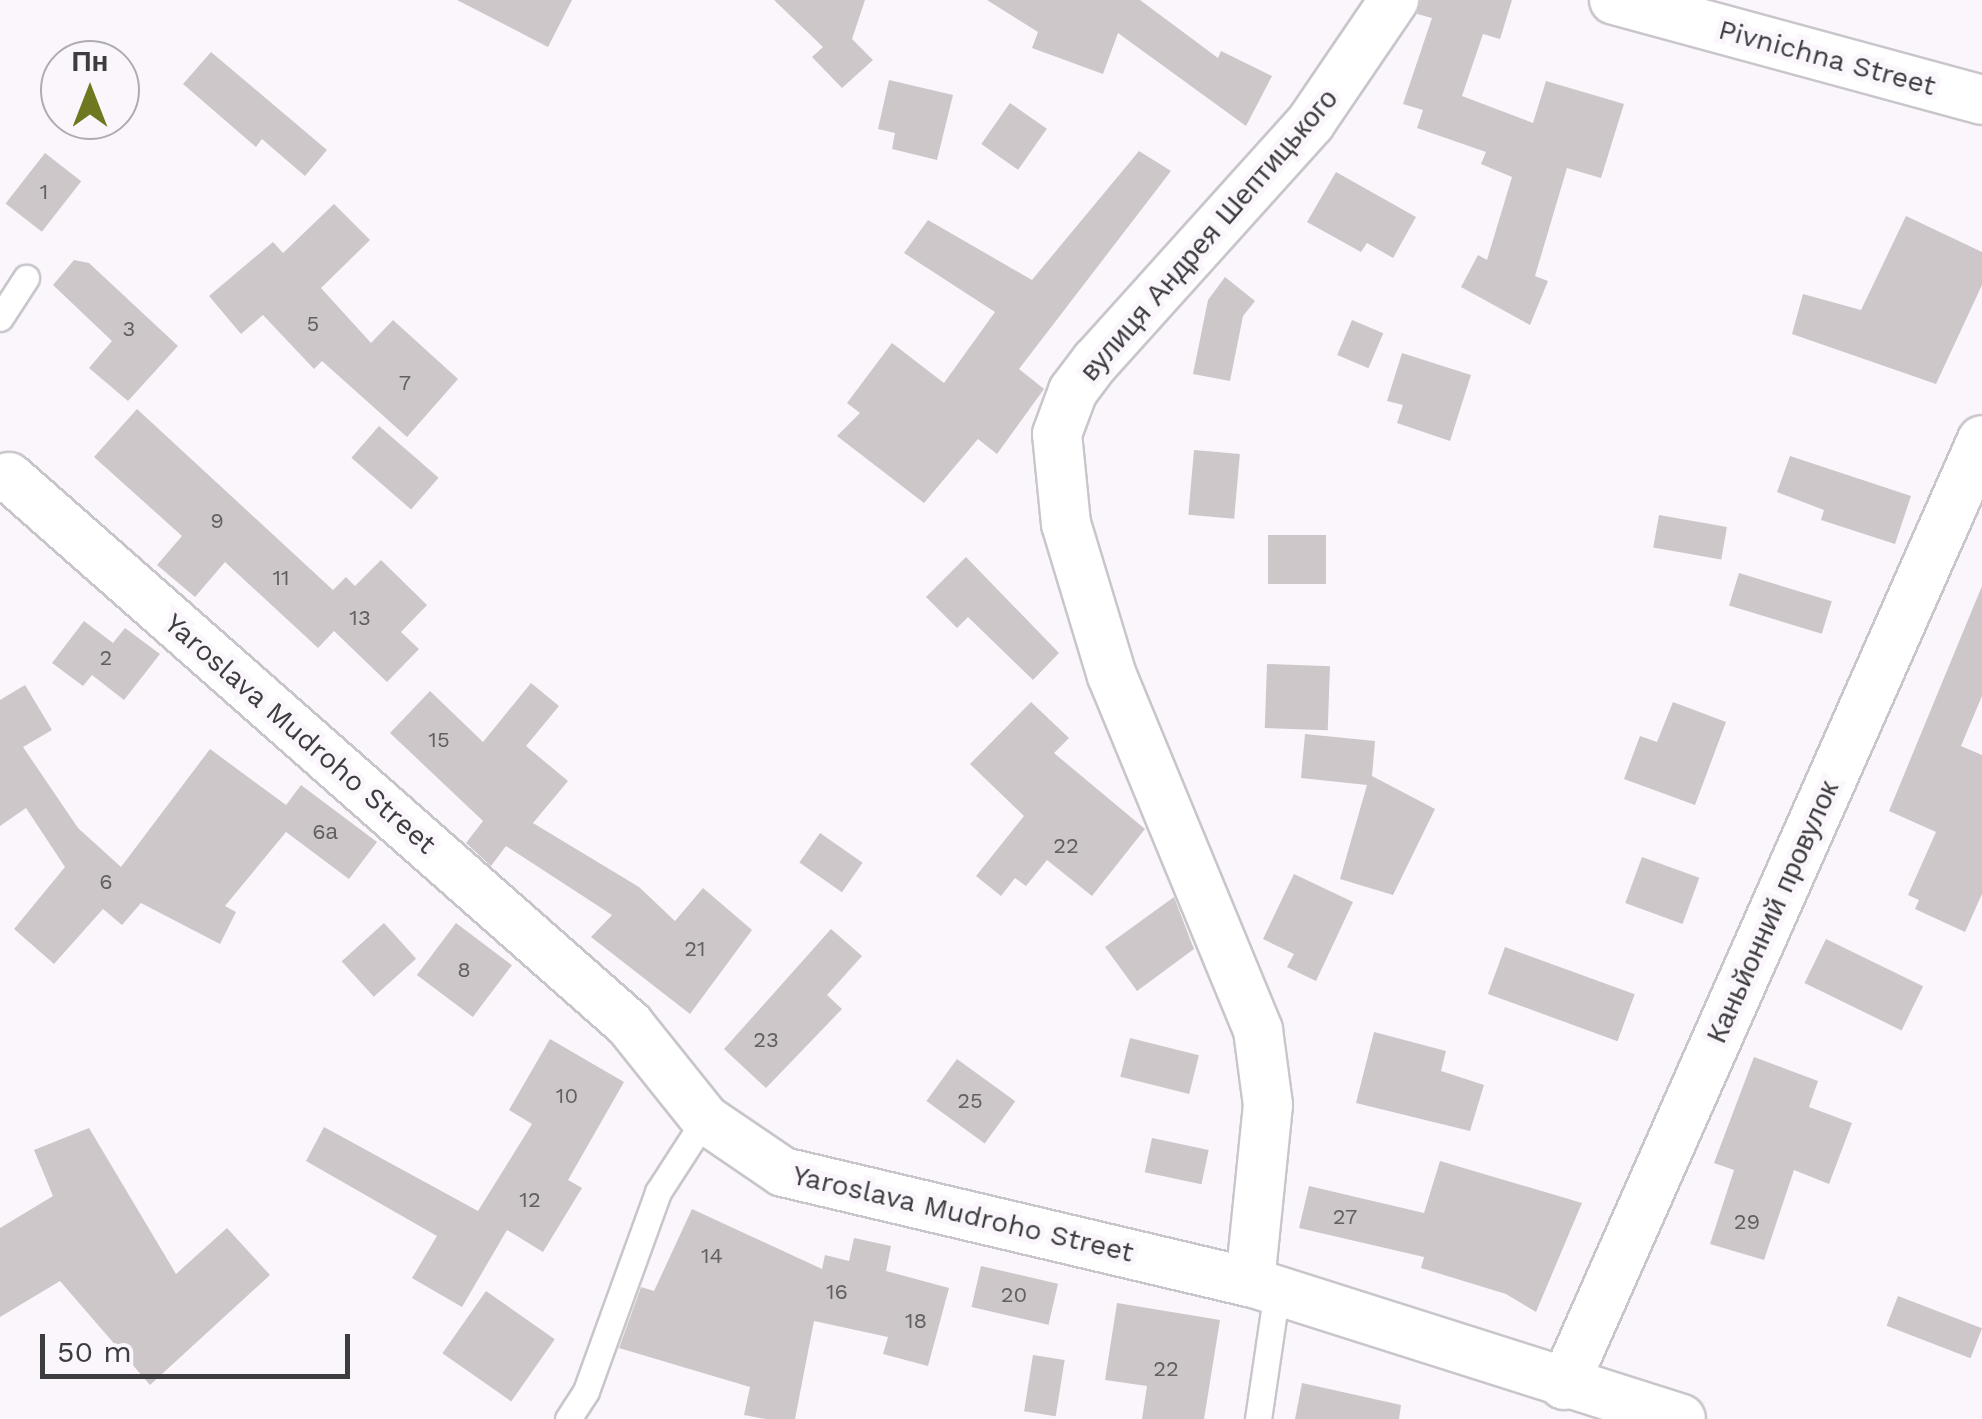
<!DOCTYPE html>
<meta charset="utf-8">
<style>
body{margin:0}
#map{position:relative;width:1982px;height:1419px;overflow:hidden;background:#faf6fc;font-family:"Work Sans",sans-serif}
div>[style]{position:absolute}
.building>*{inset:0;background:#cdc7ca;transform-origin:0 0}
.roads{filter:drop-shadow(2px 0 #c9c6cb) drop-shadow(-2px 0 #c9c6cb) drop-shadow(0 2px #c9c6cb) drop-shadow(0 -2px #c9c6cb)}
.lane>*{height:25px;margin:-12.5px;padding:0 12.5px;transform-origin:12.5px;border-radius:12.5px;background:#fff}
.street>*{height:48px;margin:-24px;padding:0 24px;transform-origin:24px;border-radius:24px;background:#fff}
span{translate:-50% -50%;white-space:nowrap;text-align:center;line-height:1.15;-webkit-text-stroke:10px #faf6fc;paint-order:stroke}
.number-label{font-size:22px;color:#615f61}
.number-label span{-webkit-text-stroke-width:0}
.street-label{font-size:28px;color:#3d3c3e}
.north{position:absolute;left:40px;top:40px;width:100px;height:100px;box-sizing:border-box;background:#faf6fc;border:2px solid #aeacb0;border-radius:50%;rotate:0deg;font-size:28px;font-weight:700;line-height:40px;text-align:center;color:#3d3c3e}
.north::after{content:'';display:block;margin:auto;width:35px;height:45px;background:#6f7721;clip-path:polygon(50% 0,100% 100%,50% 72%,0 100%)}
.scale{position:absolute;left:40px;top:1334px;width:310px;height:45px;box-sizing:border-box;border:5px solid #3d3c3e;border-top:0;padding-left:12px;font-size:30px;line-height:35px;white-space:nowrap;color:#3d3c3e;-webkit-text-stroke:8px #faf6fc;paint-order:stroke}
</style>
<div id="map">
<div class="building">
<i style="clip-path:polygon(457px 0,572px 0,548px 47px)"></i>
<i style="clip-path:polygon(774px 0,865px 0,852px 39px,873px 60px,842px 88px,812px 57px,823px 47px)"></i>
<i style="clip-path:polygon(987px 0,1140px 0,1218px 58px,1221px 51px,1272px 76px,1246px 126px,1118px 33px,1103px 74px,1032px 48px,1038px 32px)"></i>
<i style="clip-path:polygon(1421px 0,1512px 0,1500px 39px,1483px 34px,1462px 96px,1533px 123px,1546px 81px,1624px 104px,1601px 178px,1567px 168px,1535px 276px,1548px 281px,1530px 325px,1461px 287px,1478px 255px,1487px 260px,1512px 177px,1481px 164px,1486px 152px,1417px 128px,1423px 110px,1403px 104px,1432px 18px,1417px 14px)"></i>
<i style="clip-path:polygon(211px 52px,327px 150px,305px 176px,262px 139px,256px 147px,183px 84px)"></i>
<i style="clip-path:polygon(889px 80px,953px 95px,937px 160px,892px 149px,895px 133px,878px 129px)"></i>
<i style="left:1010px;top:103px;width:45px;height:50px;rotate:35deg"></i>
<i style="clip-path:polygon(1139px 151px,1171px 171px,1019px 369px,1044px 389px,997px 454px,978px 439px,924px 503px,837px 436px,860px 413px,847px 403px,892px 343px,944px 383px,995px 312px,904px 253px,928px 220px,1032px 280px)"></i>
<i style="left:45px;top:153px;width:46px;height:64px;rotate:38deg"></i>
<i style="clip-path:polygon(1336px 172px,1416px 217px,1393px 258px,1367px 243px,1361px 252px,1307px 222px)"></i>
<i style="clip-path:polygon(334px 204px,370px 240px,321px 288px,371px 343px,393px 320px,458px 379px,407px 437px,322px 361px,314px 369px,263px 315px,241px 334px,209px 296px,273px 242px,283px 253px)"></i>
<i style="clip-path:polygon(1906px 216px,1982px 252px,1982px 285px,1936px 384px,1792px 334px,1803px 294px,1861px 310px)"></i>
<i style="clip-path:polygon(74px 260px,89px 263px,178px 346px,128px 401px,89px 368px,112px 341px,53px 285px)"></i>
<i style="clip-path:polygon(1225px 277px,1255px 301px,1243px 316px,1230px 381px,1193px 374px,1208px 300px)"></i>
<i style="left:1352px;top:320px;width:34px;height:38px;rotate:23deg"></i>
<i style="clip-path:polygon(1402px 353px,1471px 375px,1450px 441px,1397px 423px,1403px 405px,1387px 401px)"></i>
<i style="clip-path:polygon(137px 409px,333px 590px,346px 577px,355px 586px,381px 560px,427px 605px,401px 632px,419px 649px,387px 682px,334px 631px,318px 648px,225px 562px,195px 597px,157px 565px,182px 536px,94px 457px)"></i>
<i style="left:379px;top:426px;width:79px;height:42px;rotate:41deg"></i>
<i style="left:1194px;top:450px;width:46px;height:65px;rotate:5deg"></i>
<i style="clip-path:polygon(1790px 456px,1911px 496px,1895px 544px,1821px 520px,1824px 510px,1777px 492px)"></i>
<i style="left:1659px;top:515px;width:69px;height:33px;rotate:10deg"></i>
<i style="left:1268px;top:535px;width:58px;height:49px"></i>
<i style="clip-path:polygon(966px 557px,1059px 653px,1033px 680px,968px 617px,957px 628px,926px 597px)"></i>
<i style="left:1739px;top:573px;width:97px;height:34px;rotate:17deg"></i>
<i style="clip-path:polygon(1982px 586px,1982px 696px,1961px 746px,1982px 755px,1982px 894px,1965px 932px,1915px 909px,1919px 900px,1908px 895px,1936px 832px,1889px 811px)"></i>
<i style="clip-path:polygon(84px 621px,113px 643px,125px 628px,160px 654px,124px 700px,92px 675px,83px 686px,52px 663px)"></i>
<i style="left:1267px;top:664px;width:63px;height:64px;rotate:2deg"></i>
<i style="clip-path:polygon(531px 683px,559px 706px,526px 746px,568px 781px,533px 823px,639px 887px,675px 921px,703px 888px,752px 930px,690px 1014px,591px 937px,612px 915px,506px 846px,491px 866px,466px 843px,483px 821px,390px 733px,430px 691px,483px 742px)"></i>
<i style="clip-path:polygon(25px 685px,52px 730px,23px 747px,78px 828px,121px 867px,210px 749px,286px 805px,301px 785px,377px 842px,349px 879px,286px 832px,225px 906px,236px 912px,220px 944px,141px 903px,122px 925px,103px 909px,54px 964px,14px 929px,65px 867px,26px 808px,0 826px,0 700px)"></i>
<i style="clip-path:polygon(1031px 702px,1069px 738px,1054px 753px,1145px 829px,1092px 896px,1047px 860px,1026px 886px,1015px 878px,1001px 896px,976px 876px,1024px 816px,970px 764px)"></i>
<i style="clip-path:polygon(1673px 702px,1726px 722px,1695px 805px,1624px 779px,1640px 736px,1657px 742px)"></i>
<i style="clip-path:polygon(1305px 734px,1375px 741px,1372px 776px,1435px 809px,1393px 895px,1340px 879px,1367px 785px,1301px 778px)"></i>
<i style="left:820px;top:833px;width:52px;height:36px;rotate:35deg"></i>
<i style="left:1642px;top:857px;width:61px;height:49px;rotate:20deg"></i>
<i style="clip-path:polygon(1294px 874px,1353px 902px,1316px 981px,1287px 967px,1294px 954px,1263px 939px)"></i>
<i style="clip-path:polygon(1174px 897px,1194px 949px,1137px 991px,1105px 947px)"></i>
<i style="left:384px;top:923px;width:48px;height:57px;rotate:48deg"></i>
<i style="left:456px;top:923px;width:70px;height:65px;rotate:37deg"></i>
<i style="clip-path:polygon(831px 929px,862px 956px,827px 995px,842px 1009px,766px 1088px,724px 1049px)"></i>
<i style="left:1826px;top:939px;width:108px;height:49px;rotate:26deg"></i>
<i style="left:1505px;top:947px;width:138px;height:50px;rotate:20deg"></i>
<i style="clip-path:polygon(1374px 1032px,1446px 1051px,1441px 1071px,1484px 1085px,1470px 1131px,1356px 1103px)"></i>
<i style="left:1130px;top:1038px;width:71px;height:40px;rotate:14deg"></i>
<i style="clip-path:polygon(550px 1039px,624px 1082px,568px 1180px,582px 1188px,543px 1252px,507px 1230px,462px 1307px,412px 1278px,437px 1236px,306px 1161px,324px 1127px,478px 1211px,532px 1124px,509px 1110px)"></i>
<i style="clip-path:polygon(1754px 1057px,1818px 1081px,1809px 1107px,1852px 1123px,1829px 1184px,1794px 1170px,1764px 1260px,1710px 1244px,1734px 1170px,1714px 1163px)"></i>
<i style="left:957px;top:1059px;width:72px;height:52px;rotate:36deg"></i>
<i style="clip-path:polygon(89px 1128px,176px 1274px,227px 1228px,270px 1275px,150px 1385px,60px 1281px,0 1317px,0 1228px,53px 1196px,34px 1150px)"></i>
<i style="left:1152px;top:1138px;width:58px;height:35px;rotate:12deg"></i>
<i style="clip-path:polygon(1440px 1161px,1582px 1203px,1536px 1312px,1506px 1294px,1421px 1268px,1424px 1257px,1299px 1228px,1309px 1186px,1424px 1213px)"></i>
<i style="clip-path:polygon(692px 1209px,822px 1269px,825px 1255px,849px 1261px,854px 1238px,891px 1246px,886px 1271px,949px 1288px,928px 1366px,883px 1354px,888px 1337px,814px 1321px,795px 1419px,766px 1419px,744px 1415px,750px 1387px,619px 1348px,641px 1287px,654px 1291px)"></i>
<i style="left:981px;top:1266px;width:79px;height:42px;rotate:13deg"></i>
<i style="left:486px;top:1291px;width:84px;height:76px;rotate:35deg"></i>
<i style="left:1898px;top:1296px;width:90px;height:32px;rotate:21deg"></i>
<i style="clip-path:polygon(1117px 1303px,1220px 1320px,1204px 1419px,1142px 1419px,1147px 1386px,1105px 1380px)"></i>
<i style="left:1033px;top:1355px;width:32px;height:57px;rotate:9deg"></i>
<i style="clip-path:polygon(1302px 1383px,1401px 1405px,1399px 1419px,1295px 1419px)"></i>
</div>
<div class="roads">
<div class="lane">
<i style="left:0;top:318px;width:48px;rotate:-57deg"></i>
<i style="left:568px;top:1419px;width:33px;rotate:-57deg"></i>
<i style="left:586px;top:1391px;width:212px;rotate:-70.1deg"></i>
<i style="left:658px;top:1192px;width:87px;rotate:-57.2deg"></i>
<i style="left:1258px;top:1419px;width:129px;rotate:-81.6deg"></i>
</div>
<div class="street">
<i style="left:1614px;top:0;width:381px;rotate:15.2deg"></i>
<i style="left:9px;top:477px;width:827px;rotate:41.42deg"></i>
<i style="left:629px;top:1024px;width:122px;rotate:51.3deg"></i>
<i style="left:705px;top:1119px;width:94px;rotate:34.2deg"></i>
<i style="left:783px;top:1172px;width:480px;rotate:13.3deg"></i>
<i style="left:1250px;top:1282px;width:452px;rotate:17.6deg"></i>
<i style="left:1250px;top:1282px;width:178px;rotate:-84.2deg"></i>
<i style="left:1268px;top:1105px;width:76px;rotate:-97.6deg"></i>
<i style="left:1258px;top:1030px;width:383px;rotate:-112.4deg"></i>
<i style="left:1112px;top:676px;width:159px;rotate:-106.8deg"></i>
<i style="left:1066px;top:524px;width:90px;rotate:-95.7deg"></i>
<i style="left:1057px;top:434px;width:46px;rotate:-69.6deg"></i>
<i style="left:1073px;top:391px;width:38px;rotate:-53deg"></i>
<i style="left:1096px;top:361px;width:321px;rotate:-48deg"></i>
<i style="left:1311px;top:122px;width:148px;rotate:-55.8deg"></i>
<i style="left:1564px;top:1385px;width:1033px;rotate:-66.14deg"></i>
</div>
</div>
<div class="number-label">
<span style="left:44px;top:192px">1</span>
<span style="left:313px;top:324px">5</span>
<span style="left:129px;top:329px">3</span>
<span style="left:405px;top:383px">7</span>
<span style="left:217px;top:521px">9</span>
<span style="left:281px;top:578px">11</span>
<span style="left:360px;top:618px">13</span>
<span style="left:106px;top:658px">2</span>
<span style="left:439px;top:740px">15</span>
<span style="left:325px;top:832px">6а</span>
<span style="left:1066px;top:846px">22</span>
<span style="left:106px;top:882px">6</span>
<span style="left:695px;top:949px">21</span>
<span style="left:464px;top:970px">8</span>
<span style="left:766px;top:1040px">23</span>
<span style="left:567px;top:1096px">10</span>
<span style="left:970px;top:1101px">25</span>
<span style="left:530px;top:1200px">12</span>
<span style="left:1345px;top:1217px">27</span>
<span style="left:1747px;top:1222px">29</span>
<span style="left:712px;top:1256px">14</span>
<span style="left:837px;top:1292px">16</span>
<span style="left:1014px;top:1295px">20</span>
<span style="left:916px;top:1321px">18</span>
<span style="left:1166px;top:1369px">22</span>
</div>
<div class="street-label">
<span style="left:1827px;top:58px;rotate:15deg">Pivnichna Street</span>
<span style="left:1209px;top:235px;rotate:-49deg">вулиця Андрея Шептицького</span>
<span style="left:300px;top:734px;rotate:41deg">Yaroslava Mudroho Street</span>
<span style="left:1773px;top:912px;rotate:-66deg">Каньйонний провулок</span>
<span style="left:963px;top:1214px;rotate:13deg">Yaroslava Mudroho Street</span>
</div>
<div class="north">Пн</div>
<div class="scale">50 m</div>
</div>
